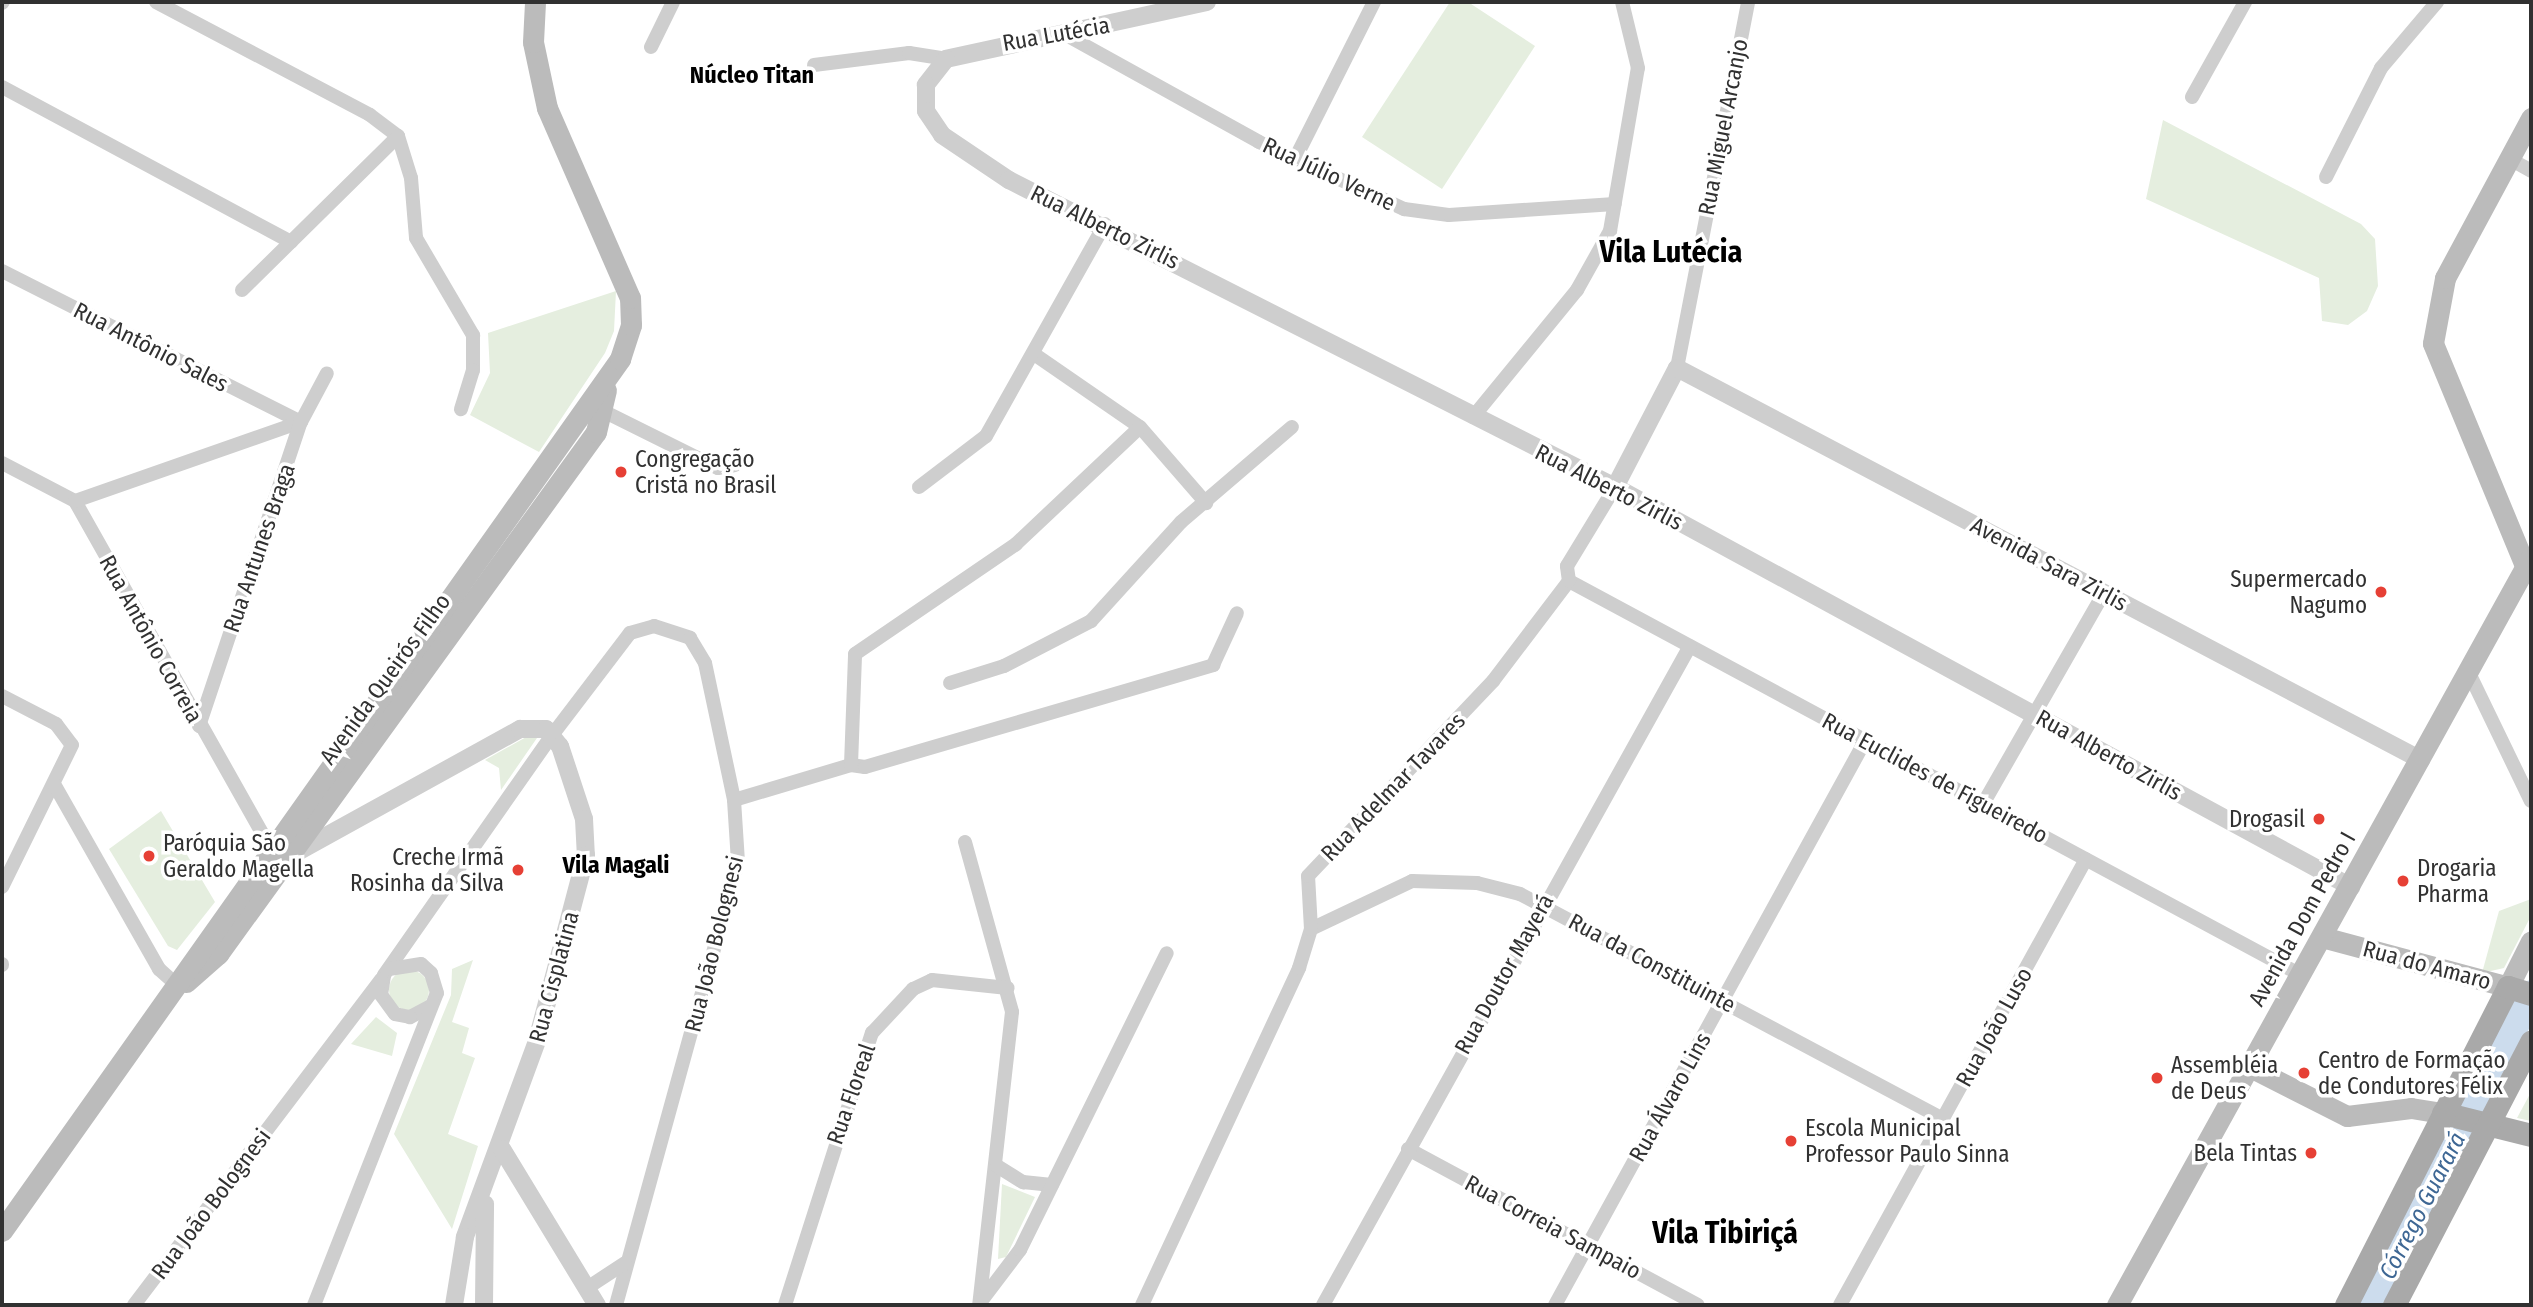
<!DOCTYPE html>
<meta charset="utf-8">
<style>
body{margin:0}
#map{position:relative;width:2533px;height:1307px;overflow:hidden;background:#fff;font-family:"Fira Sans Condensed",sans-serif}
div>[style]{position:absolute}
.green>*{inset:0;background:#e5eedf}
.round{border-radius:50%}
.river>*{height:28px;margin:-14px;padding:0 14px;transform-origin:14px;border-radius:14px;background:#ccdced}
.minor>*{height:14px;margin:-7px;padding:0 7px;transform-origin:7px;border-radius:7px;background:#cecece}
.tertiary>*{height:18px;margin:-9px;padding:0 9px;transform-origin:9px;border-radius:9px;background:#cecece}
.secondary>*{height:21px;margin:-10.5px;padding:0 10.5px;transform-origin:10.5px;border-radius:10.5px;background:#bbb}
.primary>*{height:23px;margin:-11.5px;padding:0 11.5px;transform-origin:11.5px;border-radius:11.5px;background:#a9a9a9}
.dots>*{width:19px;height:19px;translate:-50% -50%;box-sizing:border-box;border:4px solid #fff;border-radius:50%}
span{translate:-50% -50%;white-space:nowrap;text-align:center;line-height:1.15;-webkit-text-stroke:7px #fff;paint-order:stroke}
.street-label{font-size:23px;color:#313131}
.poi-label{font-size:23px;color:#313131}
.left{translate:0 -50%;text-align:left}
.right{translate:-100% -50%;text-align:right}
.neighbourhood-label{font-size:24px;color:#000;font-weight:700}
.water-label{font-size:24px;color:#3e6794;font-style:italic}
.district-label{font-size:30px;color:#000;font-weight:700}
.frame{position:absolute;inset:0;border:4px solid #313131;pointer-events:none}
</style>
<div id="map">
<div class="green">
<i style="clip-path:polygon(1450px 2px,1468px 2px,1535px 46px,1442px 189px,1362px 137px)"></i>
<i style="clip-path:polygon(2163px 120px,2361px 224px,2375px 239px,2378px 286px,2367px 311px,2348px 325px,2322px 321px,2319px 278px,2146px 199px)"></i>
<i style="clip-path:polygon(616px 291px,614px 331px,605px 353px,539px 452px,470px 415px,490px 373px,488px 333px)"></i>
<i style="clip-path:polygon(528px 736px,537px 738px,501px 790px,499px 768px,485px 760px)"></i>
<i style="clip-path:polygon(161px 811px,215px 902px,177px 950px,168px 946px,109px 849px)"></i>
<i style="clip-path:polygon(2531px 899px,2531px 916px,2504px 968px,2482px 973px,2499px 911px)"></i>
<i style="clip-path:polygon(473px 960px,452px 1022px,469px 1028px,462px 1053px,475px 1058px,448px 1134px,478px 1146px,452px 1229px,394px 1134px,451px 995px,452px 969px)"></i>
<i class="round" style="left:389px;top:970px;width:40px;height:40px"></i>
<i style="clip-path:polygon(376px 1017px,397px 1033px,392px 1056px,351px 1044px)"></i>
<i style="clip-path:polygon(2531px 1092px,2531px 1121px,2517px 1118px)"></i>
<i style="clip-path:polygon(1002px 1184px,1035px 1197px,1006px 1257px,998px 1259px)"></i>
</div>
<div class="river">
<i style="left:2372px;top:1305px;width:349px;rotate:-62.9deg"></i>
</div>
<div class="minor">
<i style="left:156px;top:2px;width:242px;rotate:27.8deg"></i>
<i style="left:370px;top:115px;width:35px;rotate:37deg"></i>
<i style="left:398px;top:136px;width:44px;rotate:72.8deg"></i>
<i style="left:411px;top:178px;width:60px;rotate:85.2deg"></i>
<i style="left:416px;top:238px;width:113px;rotate:59.6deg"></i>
<i style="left:473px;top:335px;width:35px;rotate:90deg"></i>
<i style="left:473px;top:370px;width:41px;rotate:107.1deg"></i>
<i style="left:2px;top:3px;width:1px;rotate:-45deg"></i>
<i style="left:1068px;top:36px;width:218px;rotate:29deg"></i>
<i style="left:1259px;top:142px;width:160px;rotate:24.8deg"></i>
<i style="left:1404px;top:209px;width:45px;rotate:7.6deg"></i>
<i style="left:1449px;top:215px;width:166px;rotate:-3.8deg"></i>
<i style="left:651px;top:47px;width:50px;rotate:-63.9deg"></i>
<i style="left:814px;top:65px;width:96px;rotate:-7.2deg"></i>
<i style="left:909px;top:53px;width:37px;rotate:9deg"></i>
<i style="left:2px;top:87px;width:328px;rotate:28.2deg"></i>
<i style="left:2192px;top:97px;width:109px;rotate:-60.8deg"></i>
<i style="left:2508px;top:158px;width:26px;rotate:29deg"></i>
<i style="left:1295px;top:159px;width:176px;rotate:-63.3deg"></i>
<i style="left:2326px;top:177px;width:122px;rotate:-63.2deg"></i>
<i style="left:2381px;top:68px;width:87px;rotate:-49.7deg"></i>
<i style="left:2px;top:271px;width:335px;rotate:26.8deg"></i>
<i style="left:242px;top:290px;width:219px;rotate:-44.6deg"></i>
<i style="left:1034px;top:354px;width:129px;rotate:34.6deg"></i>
<i style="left:1140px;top:427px;width:101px;rotate:49deg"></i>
<i style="left:1677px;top:368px;width:373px;rotate:-79deg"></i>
<i style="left:595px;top:407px;width:137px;rotate:26.4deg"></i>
<i style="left:718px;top:468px;width:17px;rotate:-10deg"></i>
<i style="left:1473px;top:417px;width:164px;rotate:-50.7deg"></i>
<i style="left:1577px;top:290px;width:68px;rotate:-60.8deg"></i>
<i style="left:1610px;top:231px;width:165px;rotate:-80.3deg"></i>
<i style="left:1638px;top:68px;width:68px;rotate:-103.6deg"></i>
<i style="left:2px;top:463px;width:82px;rotate:27.5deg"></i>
<i style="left:75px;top:501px;width:397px;rotate:60.6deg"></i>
<i style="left:919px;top:487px;width:84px;rotate:-37.3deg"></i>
<i style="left:986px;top:436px;width:243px;rotate:-60.7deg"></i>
<i style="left:75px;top:501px;width:239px;rotate:-19.3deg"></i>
<i style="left:1569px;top:581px;width:831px;rotate:28.29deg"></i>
<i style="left:2469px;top:673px;width:142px;rotate:64.2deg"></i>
<i style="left:950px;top:683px;width:57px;rotate:-17.5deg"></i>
<i style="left:1004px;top:666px;width:98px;rotate:-27.3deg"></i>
<i style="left:1091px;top:621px;width:134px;rotate:-47.7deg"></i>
<i style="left:1181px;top:522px;width:146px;rotate:-40.6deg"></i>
<i style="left:2px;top:696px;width:61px;rotate:27.4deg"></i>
<i style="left:56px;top:724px;width:26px;rotate:53deg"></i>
<i style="left:72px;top:745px;width:158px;rotate:116.2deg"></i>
<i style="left:199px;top:726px;width:321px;rotate:-71.5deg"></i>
<i style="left:301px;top:422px;width:55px;rotate:-62deg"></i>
<i style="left:851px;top:765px;width:14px;rotate:8deg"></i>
<i style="left:865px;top:767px;width:363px;rotate:-16.3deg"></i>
<i style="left:1213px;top:665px;width:57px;rotate:-65.2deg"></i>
<i style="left:54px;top:784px;width:213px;rotate:60.4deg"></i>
<i style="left:159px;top:969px;width:27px;rotate:42deg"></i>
<i style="left:734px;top:800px;width:122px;rotate:-16.7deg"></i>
<i style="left:851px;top:765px;width:111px;rotate:-87.9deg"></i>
<i style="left:855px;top:654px;width:195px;rotate:-34.3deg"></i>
<i style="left:1016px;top:544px;width:170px;rotate:-43.3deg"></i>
<i style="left:1983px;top:804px;width:243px;rotate:-60.2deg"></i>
<i style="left:965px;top:842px;width:176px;rotate:74.5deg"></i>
<i style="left:1012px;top:1012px;width:295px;rotate:96.4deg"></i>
<i style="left:1311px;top:929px;width:112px;rotate:-25.4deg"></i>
<i style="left:1412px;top:881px;width:65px;rotate:1.8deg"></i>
<i style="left:1477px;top:883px;width:44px;rotate:14.3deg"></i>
<i style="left:1520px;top:894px;width:479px;rotate:28deg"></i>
<i style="left:2px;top:964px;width:1px;rotate:90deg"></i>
<i style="left:431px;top:1006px;width:24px;rotate:152deg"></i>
<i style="left:410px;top:1017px;width:15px;rotate:-169deg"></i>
<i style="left:395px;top:1014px;width:24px;rotate:-126deg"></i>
<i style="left:381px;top:995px;width:20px;rotate:-81deg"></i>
<i style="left:384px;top:975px;width:294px;rotate:-55deg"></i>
<i style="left:553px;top:734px;width:127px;rotate:-52.7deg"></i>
<i style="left:630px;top:633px;width:25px;rotate:-16deg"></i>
<i style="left:654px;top:626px;width:38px;rotate:18deg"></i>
<i style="left:690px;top:638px;width:29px;rotate:59deg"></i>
<i style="left:705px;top:663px;width:140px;rotate:78deg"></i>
<i style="left:734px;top:800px;width:62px;rotate:86.3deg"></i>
<i style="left:738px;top:862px;width:459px;rotate:105.4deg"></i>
<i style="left:1408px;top:1149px;width:329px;rotate:28.3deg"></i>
<i style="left:997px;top:1166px;width:31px;rotate:32deg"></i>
<i style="left:1023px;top:1182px;width:29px;rotate:6deg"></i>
<i style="left:587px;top:1288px;width:45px;rotate:-33.3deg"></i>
<i style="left:982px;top:1300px;width:63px;rotate:-52.8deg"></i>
<i style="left:1020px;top:1250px;width:331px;rotate:-63.7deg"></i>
<i style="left:134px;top:1305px;width:409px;rotate:-52.8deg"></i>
<i style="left:314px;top:1305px;width:335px;rotate:-68.5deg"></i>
<i style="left:437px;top:993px;width:21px;rotate:-107deg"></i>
<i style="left:431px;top:973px;width:13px;rotate:-138deg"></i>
<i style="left:421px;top:964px;width:31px;rotate:171deg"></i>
<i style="left:785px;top:1305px;width:286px;rotate:-72.3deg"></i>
<i style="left:872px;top:1033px;width:60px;rotate:-47deg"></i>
<i style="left:913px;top:989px;width:21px;rotate:-25deg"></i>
<i style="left:932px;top:980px;width:76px;rotate:6deg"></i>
<i style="left:1142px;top:1305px;width:372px;rotate:-65deg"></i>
<i style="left:1299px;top:968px;width:41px;rotate:-72.9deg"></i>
<i style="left:1311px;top:929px;width:53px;rotate:-93.2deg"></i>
<i style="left:1308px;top:876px;width:269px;rotate:-46.5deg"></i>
<i style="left:1493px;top:681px;width:126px;rotate:-52.8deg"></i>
<i style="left:1569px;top:581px;width:15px;rotate:-98deg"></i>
<i style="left:1567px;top:566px;width:92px;rotate:-58.7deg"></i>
<i style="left:1323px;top:1305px;width:754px;rotate:-60.89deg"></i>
<i style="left:1555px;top:1305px;width:644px;rotate:-61.2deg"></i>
<i style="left:1840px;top:1305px;width:509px;rotate:-61.12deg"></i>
</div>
<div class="tertiary">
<i style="left:1207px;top:2px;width:267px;rotate:167.7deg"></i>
<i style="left:946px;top:59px;width:33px;rotate:128deg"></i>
<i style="left:926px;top:85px;width:26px;rotate:90deg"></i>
<i style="left:926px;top:111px;width:29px;rotate:56deg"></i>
<i style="left:942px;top:135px;width:81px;rotate:33.9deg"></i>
<i style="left:1009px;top:180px;width:679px;rotate:26.87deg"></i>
<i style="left:1615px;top:487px;width:838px;rotate:28.52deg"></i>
<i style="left:1615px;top:487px;width:134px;rotate:-62.5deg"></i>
<i style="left:1677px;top:368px;width:841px;rotate:27.78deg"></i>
<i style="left:290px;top:856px;width:263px;rotate:-28.9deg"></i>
<i style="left:520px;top:729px;width:26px"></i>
<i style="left:546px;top:729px;width:22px;rotate:51deg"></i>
<i style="left:560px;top:746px;width:77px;rotate:71.8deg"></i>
<i style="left:584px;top:819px;width:36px;rotate:87deg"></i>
<i style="left:586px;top:855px;width:192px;rotate:104.8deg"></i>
<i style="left:537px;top:1041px;width:209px;rotate:110.2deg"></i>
<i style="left:465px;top:1237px;width:69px;rotate:99.2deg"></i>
<i style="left:502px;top:1149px;width:183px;rotate:58.7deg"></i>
<i style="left:484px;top:1305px;width:101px;rotate:-89.4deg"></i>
</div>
<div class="secondary">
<i style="left:2526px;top:568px;width:243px;rotate:-112.5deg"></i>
<i style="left:2433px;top:343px;width:66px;rotate:-79.5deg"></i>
<i style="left:2445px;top:278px;width:182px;rotate:-61.7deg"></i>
<i style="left:2322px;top:937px;width:193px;rotate:15deg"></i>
<i style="left:2508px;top:987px;width:51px;rotate:-63.4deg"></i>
<i style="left:186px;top:982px;width:43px;rotate:-41.2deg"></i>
<i style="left:218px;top:954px;width:644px;rotate:-54.09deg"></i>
<i style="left:596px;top:432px;width:43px;rotate:-76.6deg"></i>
<i style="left:2248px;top:1066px;width:111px;rotate:26.8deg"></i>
<i style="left:2347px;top:1116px;width:64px;rotate:-7.1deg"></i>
<i style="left:2411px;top:1108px;width:32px;rotate:9deg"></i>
<i style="left:2px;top:1231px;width:1069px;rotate:-54.67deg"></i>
<i style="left:620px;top:359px;width:36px;rotate:-72deg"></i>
<i style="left:631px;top:325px;width:27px;rotate:-92deg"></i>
<i style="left:630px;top:298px;width:207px;rotate:-113.6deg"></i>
<i style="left:547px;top:108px;width:67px;rotate:-102deg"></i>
<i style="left:533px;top:42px;width:40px;rotate:-87.1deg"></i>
<i style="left:2117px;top:1305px;width:855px;rotate:-61.04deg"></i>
</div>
<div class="primary">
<i style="left:2443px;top:1113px;width:91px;rotate:14deg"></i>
<i style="left:2346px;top:1305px;width:357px;rotate:-63deg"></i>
<i style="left:2508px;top:987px;width:24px;rotate:17deg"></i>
<i style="left:2394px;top:1305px;width:297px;rotate:-62.5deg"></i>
</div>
<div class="dots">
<i style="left:621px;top:472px;background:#e64035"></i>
<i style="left:2381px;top:592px;background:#e64035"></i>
<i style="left:2319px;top:819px;background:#e64035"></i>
<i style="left:149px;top:856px;background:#e64035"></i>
<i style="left:518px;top:870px;background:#e64035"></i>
<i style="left:2403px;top:881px;background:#e64035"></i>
<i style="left:2304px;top:1073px;background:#e64035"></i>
<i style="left:2157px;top:1078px;background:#e64035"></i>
<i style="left:1791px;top:1141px;background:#e64035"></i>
<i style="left:2311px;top:1153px;background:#e64035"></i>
</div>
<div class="street-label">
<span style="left:1056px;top:34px;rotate:-10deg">Rua Lutécia</span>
<span style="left:1723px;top:127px;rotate:-79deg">Rua Miguel Arcanjo</span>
<span style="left:1329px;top:174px;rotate:25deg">Rua Júlio Verne</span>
<span style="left:1105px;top:227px;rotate:26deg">Rua Alberto Zirlis</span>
<span style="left:151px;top:347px;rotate:27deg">Rua Antônio Sales</span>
<span style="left:1609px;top:487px;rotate:27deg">Rua Alberto Zirlis</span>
<span style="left:259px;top:548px;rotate:-71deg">Rua Antunes Braga</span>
<span style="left:2049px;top:564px;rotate:28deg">Avenida Sara Zirlis</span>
<span style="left:151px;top:639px;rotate:61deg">Rua Antônio Correia</span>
<span style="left:385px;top:679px;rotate:-54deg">Avenida Queirós Filho</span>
<span style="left:2109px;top:755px;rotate:29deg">Rua Alberto Zirlis</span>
<span style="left:1935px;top:778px;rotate:28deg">Rua Euclides de Figueiredo</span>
<span style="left:1393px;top:787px;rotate:-46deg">Rua Adelmar Tavares</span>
<span style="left:2302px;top:919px;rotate:-61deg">Avenida Dom Pedro I</span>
<span style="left:714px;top:944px;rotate:-76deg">Rua João Bolognesi</span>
<span style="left:1652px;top:963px;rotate:28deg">Rua da Constituinte</span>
<span style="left:2427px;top:965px;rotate:15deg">Rua do Amaro</span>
<span style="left:1504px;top:974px;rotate:-61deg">Rua Doutor Mayerá</span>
<span style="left:554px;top:977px;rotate:-75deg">Rua Cisplatina</span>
<span style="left:1994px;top:1027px;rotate:-61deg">Rua João Luso</span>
<span style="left:851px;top:1094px;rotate:-71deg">Rua Floreal</span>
<span style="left:1670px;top:1097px;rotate:-61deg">Rua Álvaro Lins</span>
<span style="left:211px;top:1204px;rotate:-53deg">Rua João Bolognesi</span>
<span style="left:1553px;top:1227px;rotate:28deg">Rua Correia Sampaio</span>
</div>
<div class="poi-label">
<span class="left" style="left:635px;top:472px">Congregação<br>Cristã no Brasil</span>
<span class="right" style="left:2367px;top:592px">Supermercado<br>Nagumo</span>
<span class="right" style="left:2305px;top:819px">Drogasil</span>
<span class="left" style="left:163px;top:856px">Paróquia São<br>Geraldo Magella</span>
<span class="right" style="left:504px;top:870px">Creche Irmã<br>Rosinha da Silva</span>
<span class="left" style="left:2417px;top:881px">Drogaria<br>Pharma</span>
<span class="left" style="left:2318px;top:1073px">Centro de Formação<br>de Condutores Félix</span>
<span class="left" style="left:2171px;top:1078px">Assembléia<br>de Deus</span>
<span class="left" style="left:1805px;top:1141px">Escola Municipal<br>Professor Paulo Sinna</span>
<span class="right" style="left:2297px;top:1153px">Bela Tintas</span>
</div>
<div class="neighbourhood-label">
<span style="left:752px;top:76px">Núcleo Titan</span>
<span style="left:616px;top:866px">Vila Magali</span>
</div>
<div class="water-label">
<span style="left:2423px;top:1206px;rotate:-63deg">Córrego Guarará</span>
</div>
<div class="district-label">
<span style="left:1671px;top:252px">Vila Lutécia</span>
<span style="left:1725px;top:1233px">Vila Tibiriçá</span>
</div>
<div class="frame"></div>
</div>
